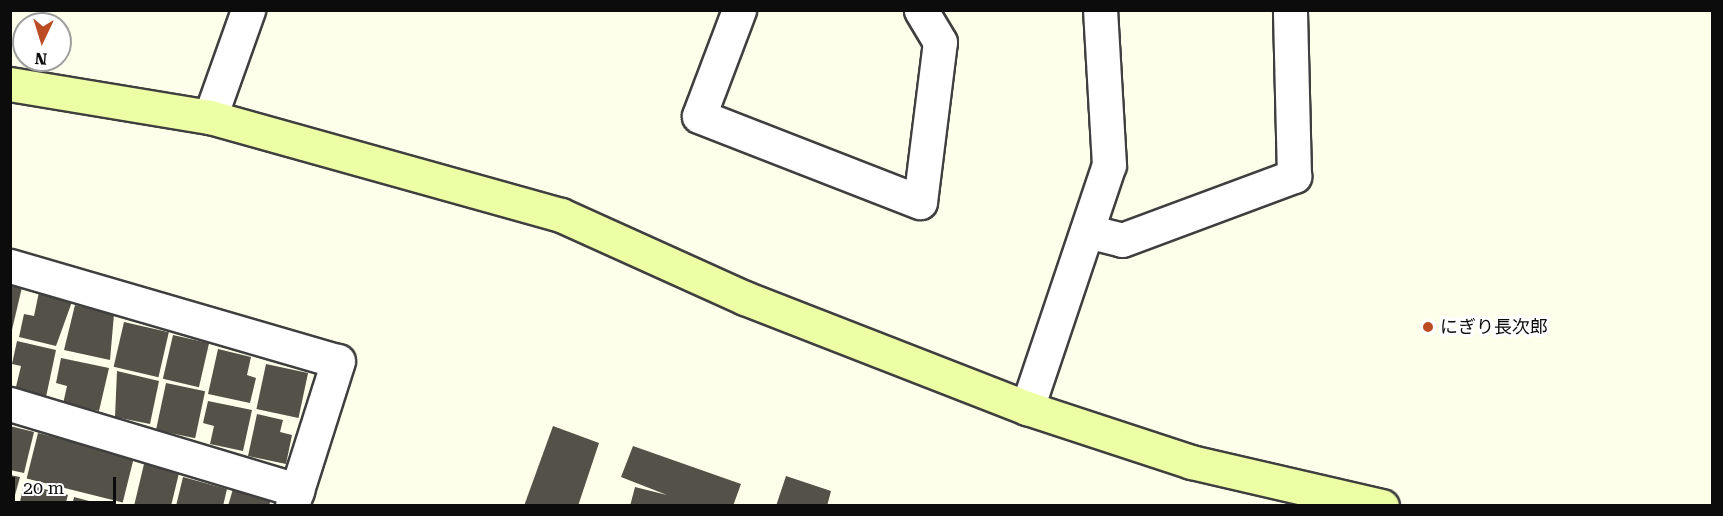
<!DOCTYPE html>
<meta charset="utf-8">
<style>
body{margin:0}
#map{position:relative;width:1723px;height:516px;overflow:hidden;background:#fdffea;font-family:"Roboto Serif","Noto Sans JP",serif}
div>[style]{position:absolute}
.building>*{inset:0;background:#545148;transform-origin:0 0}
.roads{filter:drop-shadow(2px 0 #3f3f3f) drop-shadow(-2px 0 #3f3f3f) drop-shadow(0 2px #3f3f3f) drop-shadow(0 -2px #3f3f3f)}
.street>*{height:33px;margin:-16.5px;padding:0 16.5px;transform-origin:16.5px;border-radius:16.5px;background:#fff}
.secondary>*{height:33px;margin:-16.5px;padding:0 16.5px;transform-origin:16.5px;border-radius:16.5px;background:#edffa5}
.dots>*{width:16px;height:16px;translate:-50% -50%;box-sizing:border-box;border:3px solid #fff;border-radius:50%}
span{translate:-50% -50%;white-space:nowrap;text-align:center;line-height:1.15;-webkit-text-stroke:6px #fff;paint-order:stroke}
.poi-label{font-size:18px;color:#0c0c0c}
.left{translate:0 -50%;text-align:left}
.frame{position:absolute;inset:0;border:12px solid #0c0c0c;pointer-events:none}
.north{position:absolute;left:12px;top:12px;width:60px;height:60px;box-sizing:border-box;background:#fff;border:2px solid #9e9e9e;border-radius:50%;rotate:184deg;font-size:16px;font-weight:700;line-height:24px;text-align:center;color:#0c0c0c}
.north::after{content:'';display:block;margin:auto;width:21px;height:27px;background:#bc4c24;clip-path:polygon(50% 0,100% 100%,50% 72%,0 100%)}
.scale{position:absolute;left:12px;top:477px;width:104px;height:27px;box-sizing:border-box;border:3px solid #0c0c0c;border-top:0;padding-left:8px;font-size:18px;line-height:21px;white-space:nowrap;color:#0c0c0c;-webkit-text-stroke:4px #fff;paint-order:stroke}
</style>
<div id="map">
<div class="building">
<i style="clip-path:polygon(10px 280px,23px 283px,11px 334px,10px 333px)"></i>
<i style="clip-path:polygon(39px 292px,73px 299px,56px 346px,19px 337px,24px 314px,34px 316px)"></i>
<i style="clip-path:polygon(75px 305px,114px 314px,110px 360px,64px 350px)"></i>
<i style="left:124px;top:322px;width:46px;height:46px;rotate:13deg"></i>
<i style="left:173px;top:335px;width:37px;height:45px;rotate:13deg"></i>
<i style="clip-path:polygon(17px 341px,56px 350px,46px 397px,15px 391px,21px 366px,12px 364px)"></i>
<i style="clip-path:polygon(218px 349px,251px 357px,247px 375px,256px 378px,250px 403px,208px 394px)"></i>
<i style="clip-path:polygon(61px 358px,109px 368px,99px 411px,63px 404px,67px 386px,56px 383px)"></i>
<i style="left:266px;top:364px;width:43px;height:46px;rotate:12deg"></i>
<i style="clip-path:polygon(117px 371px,159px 381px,150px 424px,115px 417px)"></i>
<i style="left:166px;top:383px;width:40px;height:48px;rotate:12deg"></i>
<i style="clip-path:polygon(208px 401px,252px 410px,243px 451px,210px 444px,214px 426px,203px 423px)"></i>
<i style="clip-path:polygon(257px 414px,283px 420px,280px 432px,292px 435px,286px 464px,248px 456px)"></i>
<i style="clip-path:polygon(10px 426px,34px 432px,24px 473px,10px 470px)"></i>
<i style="clip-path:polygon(553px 426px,599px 443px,578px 506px,524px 506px)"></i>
<i style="left:38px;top:433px;width:99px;height:47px;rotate:14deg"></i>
<i style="clip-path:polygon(633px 446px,741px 484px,733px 506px,630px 506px,635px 487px,667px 495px,621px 477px)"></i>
<i style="clip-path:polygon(144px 464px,179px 473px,171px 506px,134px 506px)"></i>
<i style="clip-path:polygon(10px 475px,20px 477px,12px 506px,10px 506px)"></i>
<i style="clip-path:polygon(786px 476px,831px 491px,827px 506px,776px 506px)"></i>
<i style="clip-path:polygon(183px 477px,227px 489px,223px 506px,176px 506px)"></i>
<i style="clip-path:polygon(24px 484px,68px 495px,65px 506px,19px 506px)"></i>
<i style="clip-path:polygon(233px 489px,271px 498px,269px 506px,228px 506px)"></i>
<i style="clip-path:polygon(74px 497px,104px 505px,103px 506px,72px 506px)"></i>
</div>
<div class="roads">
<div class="street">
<i style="left:739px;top:10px;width:113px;rotate:110.7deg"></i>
<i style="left:699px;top:116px;width:237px;rotate:21.3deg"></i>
<i style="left:920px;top:202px;width:161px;rotate:-82.9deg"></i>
<i style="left:940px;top:42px;width:37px;rotate:-121deg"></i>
<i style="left:210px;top:117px;width:114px;rotate:-70.4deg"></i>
<i style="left:1087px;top:231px;width:36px;rotate:14deg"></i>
<i style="left:1122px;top:240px;width:184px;rotate:-20.4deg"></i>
<i style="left:1294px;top:176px;width:166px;rotate:-91.4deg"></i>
<i style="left:10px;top:266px;width:341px;rotate:16.2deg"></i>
<i style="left:338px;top:361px;width:152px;rotate:107.6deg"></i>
<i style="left:10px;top:404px;width:300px;rotate:16.7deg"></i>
<i style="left:1027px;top:408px;width:256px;rotate:-71.4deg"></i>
<i style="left:1109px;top:165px;width:155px;rotate:-93.3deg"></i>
</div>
<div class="secondary">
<i style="left:10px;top:84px;width:203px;rotate:9.4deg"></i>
<i style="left:210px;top:117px;width:364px;rotate:15.6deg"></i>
<i style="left:561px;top:215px;width:202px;rotate:24.3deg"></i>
<i style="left:745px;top:298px;width:303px;rotate:21.3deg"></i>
<i style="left:1027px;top:408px;width:173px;rotate:18.2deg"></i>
<i style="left:1191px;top:462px;width:196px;rotate:13deg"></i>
</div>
</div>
<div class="dots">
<i style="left:1428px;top:327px;background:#bc4c24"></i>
</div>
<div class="poi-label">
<span class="left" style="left:1440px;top:327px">にぎり長次郎</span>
</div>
<div class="frame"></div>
<div class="north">N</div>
<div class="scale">20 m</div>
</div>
